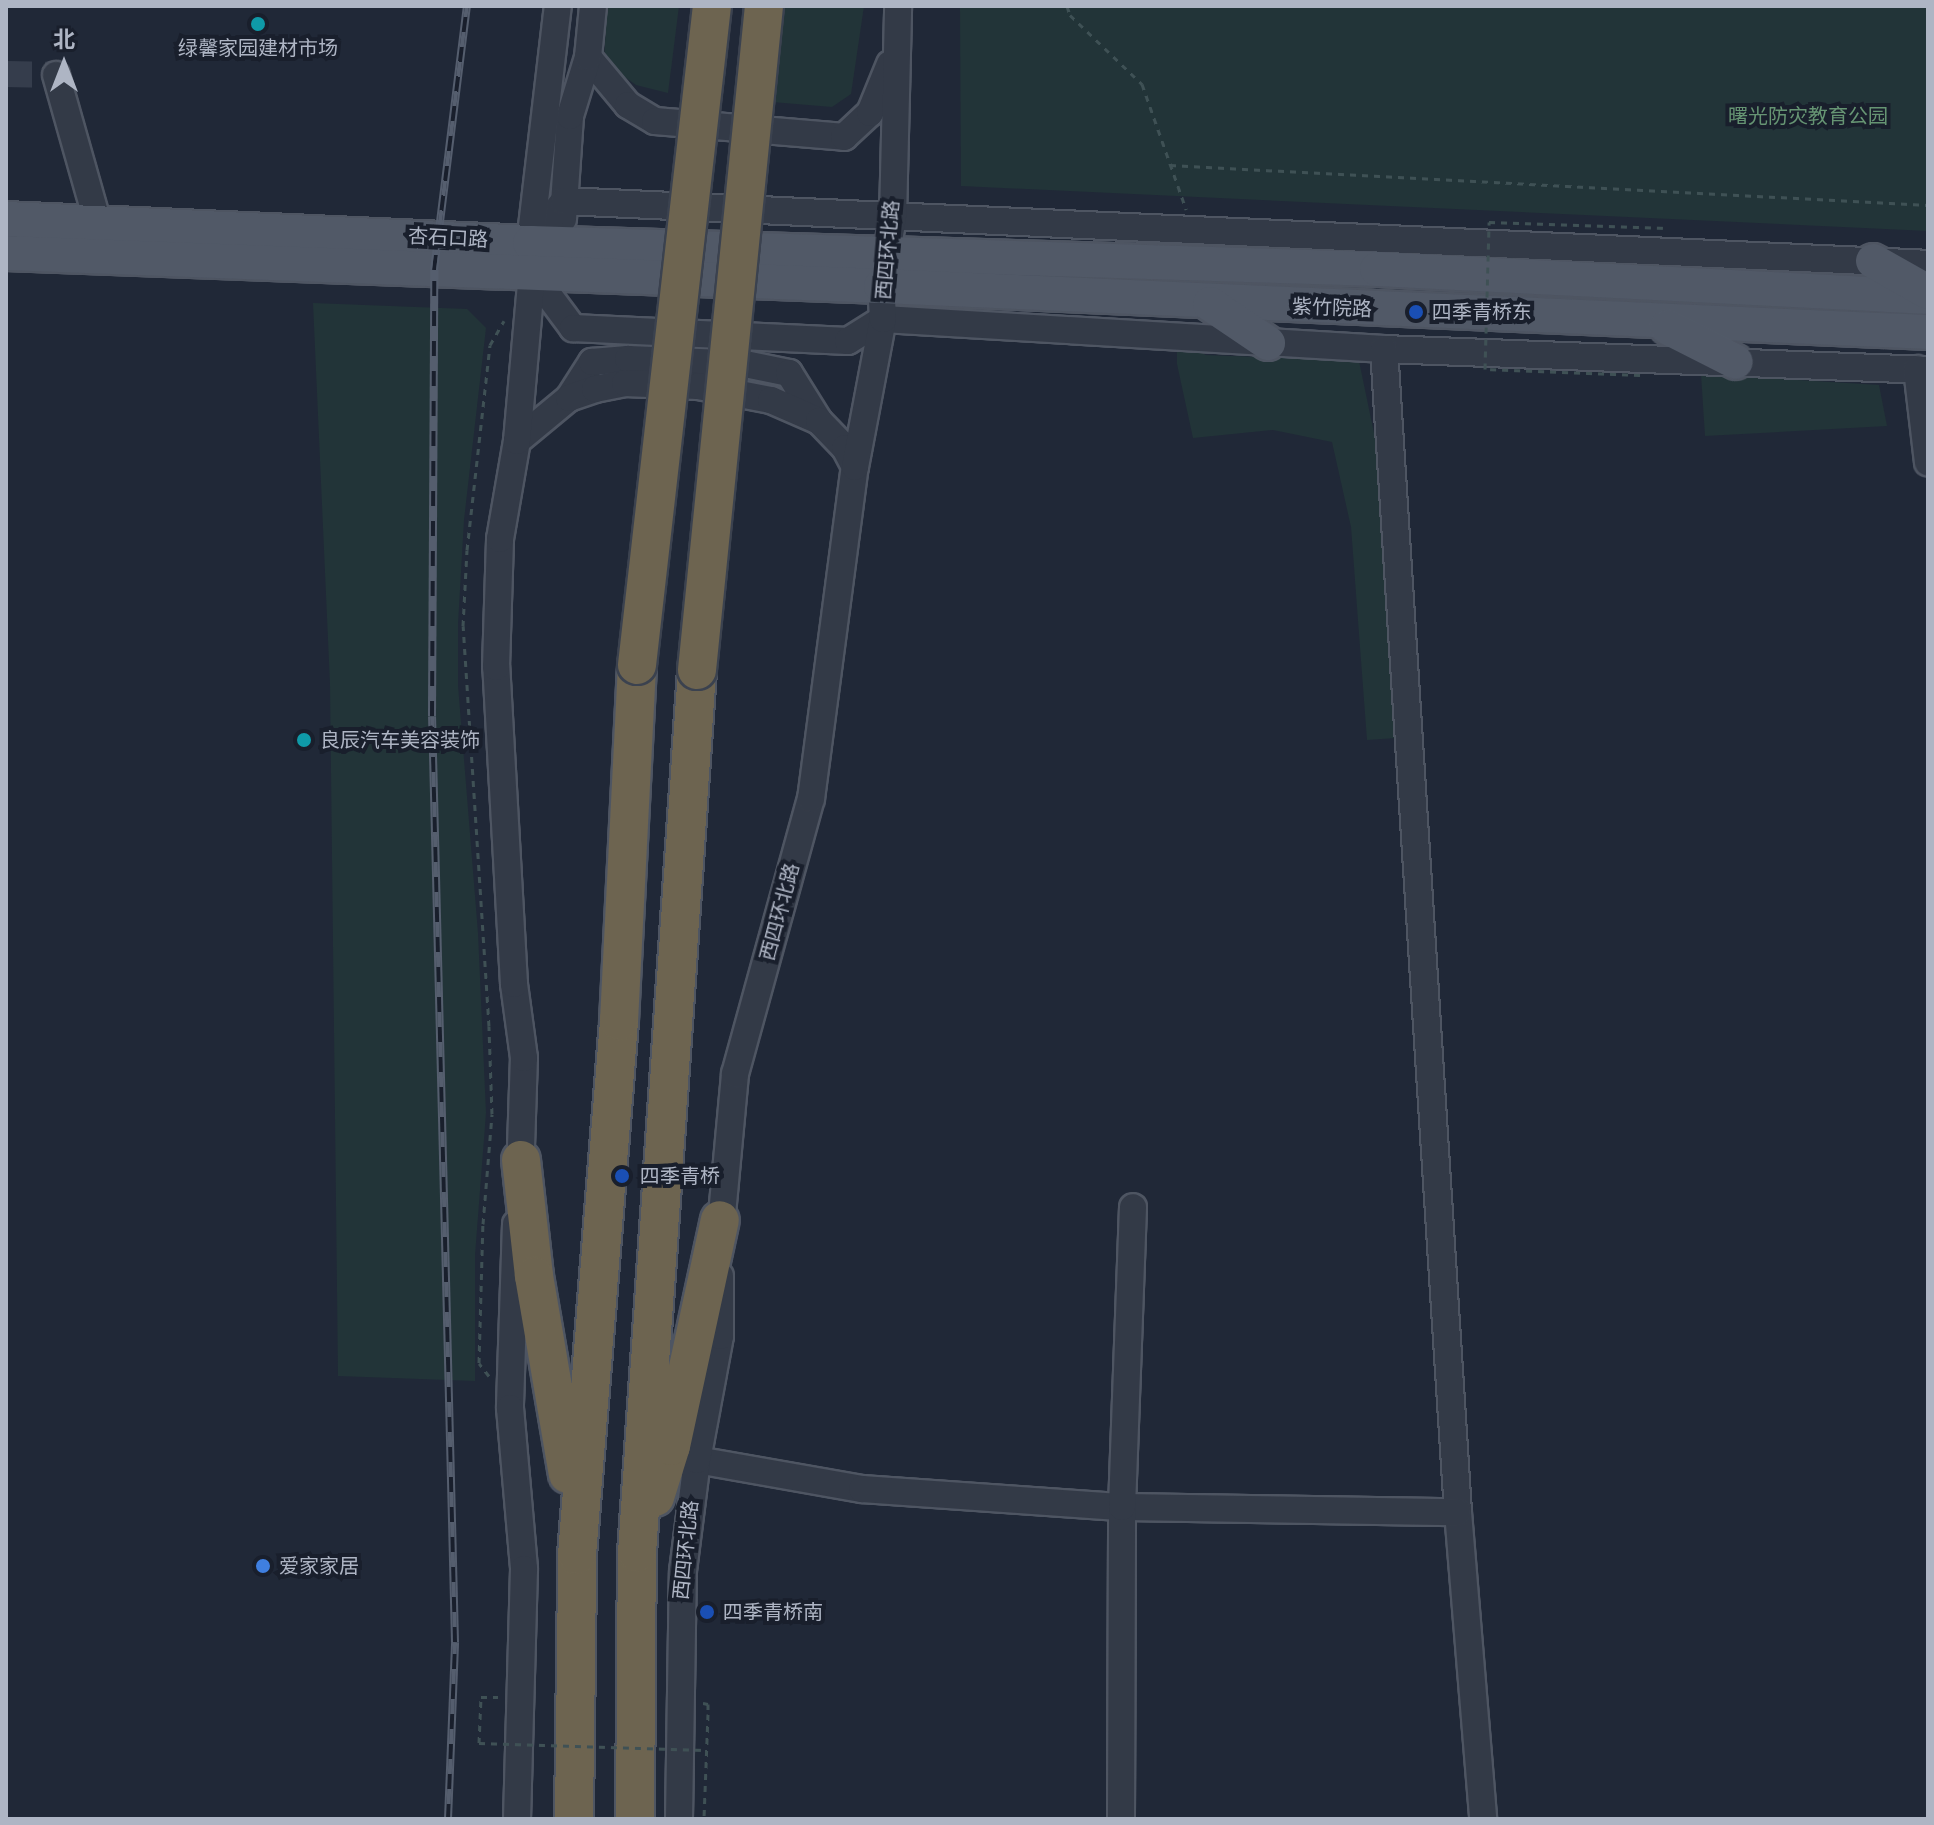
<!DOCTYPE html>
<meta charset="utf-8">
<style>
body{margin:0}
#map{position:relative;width:1934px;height:1825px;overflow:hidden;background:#202837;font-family:"Roboto Condensed","Noto Sans SC",sans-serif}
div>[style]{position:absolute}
.green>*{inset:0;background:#223438}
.minor-tunnel>*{height:26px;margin-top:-13px;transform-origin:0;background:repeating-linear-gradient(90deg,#353d4c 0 26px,transparent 0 39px)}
.path>*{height:3px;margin-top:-1.5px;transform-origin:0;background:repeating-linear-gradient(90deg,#3f5155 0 6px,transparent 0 12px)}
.roads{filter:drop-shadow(2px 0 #4e5562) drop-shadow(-2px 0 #4e5562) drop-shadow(0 2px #4e5562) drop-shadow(0 -2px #4e5562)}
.minor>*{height:26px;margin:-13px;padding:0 13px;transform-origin:13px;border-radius:13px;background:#333a47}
.major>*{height:34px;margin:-17px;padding:0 17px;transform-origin:17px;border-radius:17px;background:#515967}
.highway>*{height:38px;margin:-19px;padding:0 19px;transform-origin:19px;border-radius:19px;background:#6d6450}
.rail>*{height:8px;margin-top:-4px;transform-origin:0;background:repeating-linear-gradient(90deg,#191f2c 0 15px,#555e6e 0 30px);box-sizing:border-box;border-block:2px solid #555e6e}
.path-bridge>*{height:3px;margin-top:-1.5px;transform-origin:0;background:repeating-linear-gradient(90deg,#3f5155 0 6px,transparent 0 12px)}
.bridges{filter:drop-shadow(2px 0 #3b424f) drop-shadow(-2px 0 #3b424f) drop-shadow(0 2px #3b424f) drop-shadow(0 -2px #3b424f)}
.highway-bridge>*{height:38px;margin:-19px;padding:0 19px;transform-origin:19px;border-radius:19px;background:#6d6450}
.dots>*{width:22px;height:22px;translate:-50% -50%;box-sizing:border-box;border:4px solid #191f2c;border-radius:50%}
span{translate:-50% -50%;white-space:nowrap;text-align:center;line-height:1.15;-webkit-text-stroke:8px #191f2c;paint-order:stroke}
.poi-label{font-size:20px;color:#aeb5c4}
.left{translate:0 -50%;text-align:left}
.park-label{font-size:20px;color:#669473}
.street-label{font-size:20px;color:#aeb5c4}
.frame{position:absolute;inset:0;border:8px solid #aeb5c4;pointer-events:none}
.north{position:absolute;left:24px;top:24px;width:80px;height:80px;-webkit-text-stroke:6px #191f2c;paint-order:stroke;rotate:0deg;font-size:22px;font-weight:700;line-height:32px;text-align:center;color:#aeb5c4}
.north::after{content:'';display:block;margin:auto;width:28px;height:36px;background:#aeb5c4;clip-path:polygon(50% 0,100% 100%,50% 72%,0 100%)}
</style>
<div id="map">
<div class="green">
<i style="clip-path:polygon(607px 6px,679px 6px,668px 93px,636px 85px,604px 62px)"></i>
<i style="clip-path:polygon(783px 6px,864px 6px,851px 94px,832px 107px,772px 102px)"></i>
<i style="clip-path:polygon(960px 6px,1928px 6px,1928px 231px,961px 186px)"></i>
<i style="clip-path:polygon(313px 303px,467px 309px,486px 328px,464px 520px,458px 624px,458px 685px,478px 933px,486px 1113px,475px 1255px,475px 1381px,338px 1376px,330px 684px)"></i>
<i style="clip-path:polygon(1177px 343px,1201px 344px,1205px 355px,1359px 361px,1386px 491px,1396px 738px,1367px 740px,1351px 527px,1332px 442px,1273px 430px,1193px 438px,1177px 364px)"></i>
<i style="clip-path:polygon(1701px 374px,1879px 385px,1887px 426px,1705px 436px)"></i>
</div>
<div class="minor-tunnel">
<i style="left:6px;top:74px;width:50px;rotate:1.1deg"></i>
</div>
<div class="path">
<i style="left:1067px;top:6px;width:9px;rotate:72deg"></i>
<i style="left:1070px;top:15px;width:100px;rotate:43.8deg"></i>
<i style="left:1142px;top:84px;width:133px;rotate:70.6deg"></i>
<i style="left:1170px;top:165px;width:759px;rotate:3.02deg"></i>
<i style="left:489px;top:1376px;width:16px;rotate:-128deg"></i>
<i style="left:479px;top:1363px;width:139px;rotate:-88.4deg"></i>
<i style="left:483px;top:1224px;width:110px;rotate:-85.3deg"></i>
<i style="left:492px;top:1114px;width:88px;rotate:-92deg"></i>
<i style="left:489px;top:1026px;width:401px;rotate:-93.7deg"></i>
<i style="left:463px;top:626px;width:76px;rotate:-87deg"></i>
<i style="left:467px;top:550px;width:206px;rotate:-83.6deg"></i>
<i style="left:490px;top:345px;width:28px;rotate:-60deg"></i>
<i style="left:703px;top:1703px;width:5px;rotate:11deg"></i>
<i style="left:708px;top:1704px;width:10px;rotate:90deg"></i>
<i style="left:708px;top:1714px;width:105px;rotate:92.2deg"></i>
<i style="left:479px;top:1743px;width:46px;rotate:-87.5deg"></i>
<i style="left:481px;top:1697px;width:17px"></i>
</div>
<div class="roads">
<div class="minor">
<i style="left:588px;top:57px;width:62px;rotate:50.2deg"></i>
<i style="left:628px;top:105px;width:31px;rotate:31deg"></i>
<i style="left:655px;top:121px;width:190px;rotate:4.8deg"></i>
<i style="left:844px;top:137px;width:35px;rotate:-43deg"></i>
<i style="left:870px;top:113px;width:53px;rotate:-67.8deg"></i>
<i style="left:56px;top:75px;width:154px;rotate:74.2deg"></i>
<i style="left:563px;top:219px;width:103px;rotate:-86.1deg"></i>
<i style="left:570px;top:116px;width:62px;rotate:-73deg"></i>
<i style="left:588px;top:57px;width:51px;rotate:-84.4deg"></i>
<i style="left:530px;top:243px;width:54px;rotate:-51deg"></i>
<i style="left:564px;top:201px;width:1365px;rotate:2.64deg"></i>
<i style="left:532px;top:273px;width:69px;rotate:53.3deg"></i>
<i style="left:573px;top:328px;width:275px;rotate:2.7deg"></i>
<i style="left:848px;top:341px;width:41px;rotate:-32.2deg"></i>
<i style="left:883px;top:319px;width:502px;rotate:3.43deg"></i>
<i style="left:1384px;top:349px;width:544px;rotate:2.21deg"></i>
<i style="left:1384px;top:349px;width:1165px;rotate:86.36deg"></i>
<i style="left:1458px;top:1512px;width:308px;rotate:85.3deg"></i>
<i style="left:1917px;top:369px;width:94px;rotate:83.3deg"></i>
<i style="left:569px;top:398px;width:43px;rotate:-57.4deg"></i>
<i style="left:592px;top:362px;width:36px;rotate:-5deg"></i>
<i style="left:628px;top:359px;width:117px;rotate:2.4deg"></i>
<i style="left:745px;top:364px;width:45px;rotate:11.6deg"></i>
<i style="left:789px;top:373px;width:57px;rotate:58deg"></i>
<i style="left:517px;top:441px;width:67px;rotate:-39.6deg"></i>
<i style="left:569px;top:398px;width:28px;rotate:-19deg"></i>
<i style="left:595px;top:389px;width:31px;rotate:-11deg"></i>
<i style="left:625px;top:383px;width:73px;rotate:2.4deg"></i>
<i style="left:698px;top:386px;width:74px;rotate:10.9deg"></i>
<i style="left:771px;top:400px;width:52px;rotate:23.6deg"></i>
<i style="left:819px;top:421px;width:37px;rotate:46deg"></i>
<i style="left:845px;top:448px;width:21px;rotate:62deg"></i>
<i style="left:520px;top:1177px;width:119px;rotate:-88.1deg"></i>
<i style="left:524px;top:1058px;width:75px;rotate:-97.7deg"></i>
<i style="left:514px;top:984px;width:318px;rotate:-93.2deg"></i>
<i style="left:496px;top:667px;width:128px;rotate:-88.2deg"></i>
<i style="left:500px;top:539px;width:99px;rotate:-80.2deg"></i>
<i style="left:517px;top:441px;width:169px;rotate:-84.9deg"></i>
<i style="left:532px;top:273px;width:30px;rotate:-94deg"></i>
<i style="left:530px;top:243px;width:239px;rotate:-83.3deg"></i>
<i style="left:516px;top:1224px;width:184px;rotate:91.9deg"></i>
<i style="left:510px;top:1408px;width:162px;rotate:85deg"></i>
<i style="left:524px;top:1569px;width:250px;rotate:91.6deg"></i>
<i style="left:720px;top:1236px;width:163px;rotate:-84.7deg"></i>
<i style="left:735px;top:1074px;width:285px;rotate:-74.6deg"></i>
<i style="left:811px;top:799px;width:335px;rotate:-82.5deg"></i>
<i style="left:855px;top:467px;width:151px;rotate:-79.3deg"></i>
<i style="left:883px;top:319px;width:33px;rotate:-93deg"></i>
<i style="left:881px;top:286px;width:70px;rotate:-80.1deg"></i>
<i style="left:893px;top:217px;width:211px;rotate:-88.6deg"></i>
<i style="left:697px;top:1460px;width:168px;rotate:10deg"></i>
<i style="left:862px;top:1489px;width:261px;rotate:4deg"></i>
<i style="left:1122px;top:1507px;width:336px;rotate:0.9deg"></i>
<i style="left:679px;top:1819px;width:248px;rotate:-89.1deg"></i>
<i style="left:683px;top:1571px;width:112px;rotate:-82.8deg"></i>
<i style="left:697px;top:1460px;width:126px;rotate:-79.5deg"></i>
<i style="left:720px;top:1336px;width:60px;rotate:-90deg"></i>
<i style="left:1121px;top:1819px;width:312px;rotate:-89.8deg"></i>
<i style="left:1122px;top:1507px;width:300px;rotate:-87.9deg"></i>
</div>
<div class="major">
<i style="left:6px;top:219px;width:525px;rotate:2.62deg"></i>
<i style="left:530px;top:243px;width:847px;rotate:1.76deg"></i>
<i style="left:1377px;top:269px;width:552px;rotate:2.91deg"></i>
<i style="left:6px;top:253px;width:876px;rotate:2.16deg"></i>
<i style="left:881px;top:286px;width:1048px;rotate:2.52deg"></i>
<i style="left:1873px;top:261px;width:63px;rotate:29.4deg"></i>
<i style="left:1210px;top:304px;width:70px;rotate:33.9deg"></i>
<i style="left:1667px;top:327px;width:77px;rotate:26.9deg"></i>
</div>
<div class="highway">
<i style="left:521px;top:1160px;width:117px;rotate:83.6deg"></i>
<i style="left:534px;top:1276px;width:201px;rotate:80.3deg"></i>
<i style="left:655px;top:1497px;width:53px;rotate:-72.6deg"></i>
<i style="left:671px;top:1446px;width:231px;rotate:-77.8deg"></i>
<i style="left:574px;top:1819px;width:264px;rotate:-89.3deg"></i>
<i style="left:577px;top:1555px;width:536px;rotate:-85.5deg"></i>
<i style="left:619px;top:1021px;width:356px;rotate:-87.1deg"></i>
<i style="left:635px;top:1819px;width:266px;rotate:-89.6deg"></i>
<i style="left:637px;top:1553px;width:885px;rotate:-86.11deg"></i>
</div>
</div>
<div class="rail">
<i style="left:448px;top:1819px;width:177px;rotate:-87.7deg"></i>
<i style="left:455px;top:1642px;width:926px;rotate:-91.42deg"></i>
<i style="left:432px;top:716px;width:446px;rotate:-89.7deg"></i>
<i style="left:434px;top:270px;width:266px;rotate:-82.9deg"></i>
</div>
<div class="path-bridge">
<i style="left:1640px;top:375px;width:155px;rotate:-177.8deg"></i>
<i style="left:1485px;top:369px;width:147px;rotate:-88.4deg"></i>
<i style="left:1489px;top:222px;width:178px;rotate:1.9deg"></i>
<i style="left:479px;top:1743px;width:225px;rotate:1.8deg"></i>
</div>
<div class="bridges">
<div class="highway-bridge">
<i style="left:637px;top:665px;width:663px;rotate:-83.51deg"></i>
<i style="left:697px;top:670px;width:667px;rotate:-84.24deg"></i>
</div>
</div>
<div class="dots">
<i style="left:258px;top:24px;background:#0f9aa8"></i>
<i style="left:1416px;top:312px;background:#1a4fb4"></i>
<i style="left:304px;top:740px;background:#0f9aa8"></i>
<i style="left:622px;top:1176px;background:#1a4fb4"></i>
<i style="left:263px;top:1566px;background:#3f7fe0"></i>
<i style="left:707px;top:1612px;background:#1a4fb4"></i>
</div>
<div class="poi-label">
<span style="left:258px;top:48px">绿馨家园建材市场</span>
<span class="left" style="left:1432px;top:312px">四季青桥东</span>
<span class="left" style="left:320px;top:740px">良辰汽车美容装饰</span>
<span class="left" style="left:640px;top:1176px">四季青桥</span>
<span class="left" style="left:279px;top:1566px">爱家家居</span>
<span class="left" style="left:723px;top:1612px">四季青桥南</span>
</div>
<div class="park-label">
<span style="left:1808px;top:116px">曙光防灾教育公园</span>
</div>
<div class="street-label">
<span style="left:448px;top:238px;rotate:3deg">杏石口路</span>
<span style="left:888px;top:250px;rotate:-85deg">西四环北路</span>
<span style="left:1332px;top:308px;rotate:2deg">紫竹院路</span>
<span style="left:780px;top:912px;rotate:-75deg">西四环北路</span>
<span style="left:686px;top:1550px;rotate:-84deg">西四环北路</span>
</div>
<div class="frame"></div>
<div class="north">北</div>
</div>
